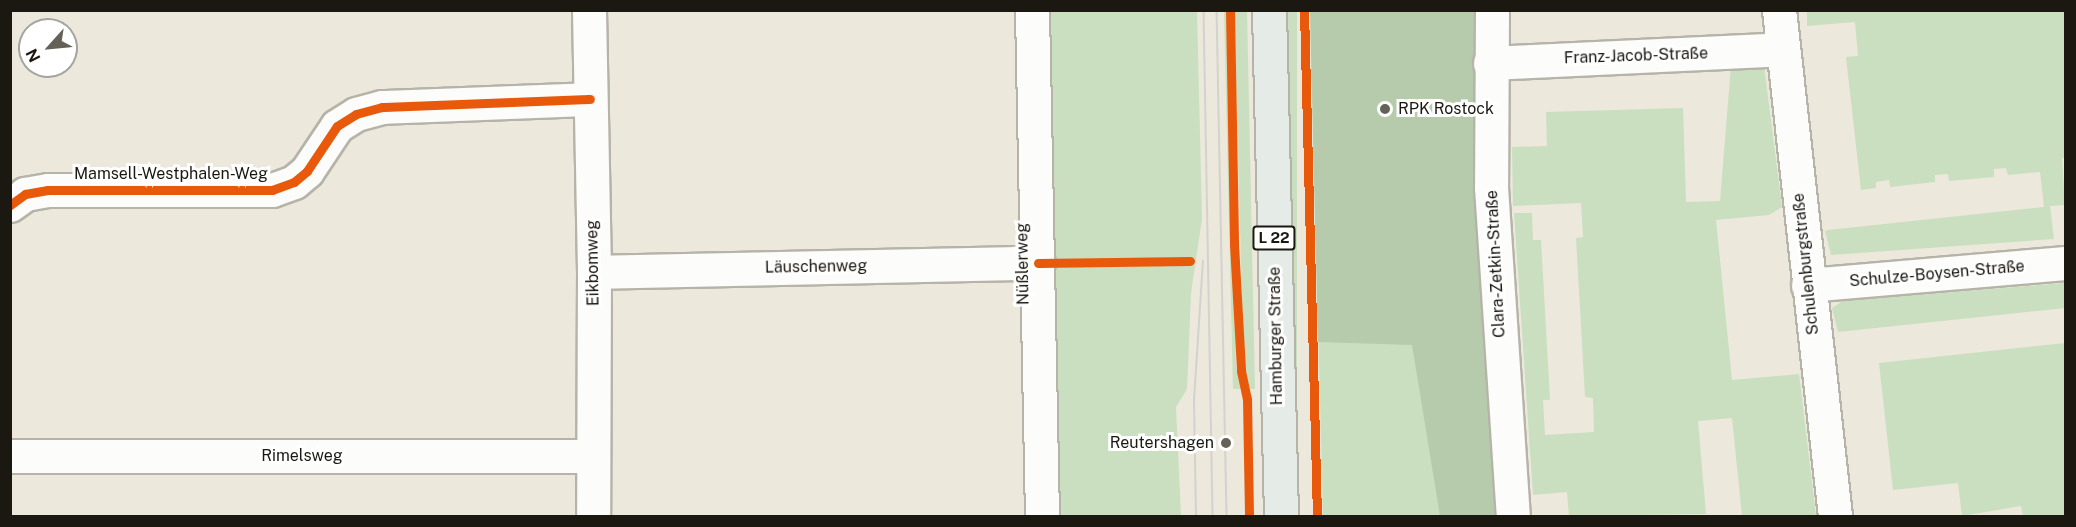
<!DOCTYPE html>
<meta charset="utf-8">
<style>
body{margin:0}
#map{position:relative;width:2076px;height:527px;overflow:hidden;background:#ece8db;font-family:"Public Sans",sans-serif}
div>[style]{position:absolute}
.green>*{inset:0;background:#c9dfc0;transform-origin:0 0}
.forest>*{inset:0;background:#b5cbac}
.roads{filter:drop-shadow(2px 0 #b6b3a9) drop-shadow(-2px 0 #b6b3a9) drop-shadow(0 2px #b6b3a9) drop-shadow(0 -2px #b6b3a9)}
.minor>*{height:33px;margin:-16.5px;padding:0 16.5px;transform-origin:16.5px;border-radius:16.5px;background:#fcfcfa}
.major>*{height:33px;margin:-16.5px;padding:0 16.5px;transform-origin:16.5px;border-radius:16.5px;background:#e5ebe6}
.tram>*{height:1.5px;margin:-0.75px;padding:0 0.75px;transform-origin:0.75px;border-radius:0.75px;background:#d2d2ce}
.cycleway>*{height:9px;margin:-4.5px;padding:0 4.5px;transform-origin:4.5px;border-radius:4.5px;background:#e8590c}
.dots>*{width:16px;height:16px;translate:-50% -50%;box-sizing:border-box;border:3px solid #fff;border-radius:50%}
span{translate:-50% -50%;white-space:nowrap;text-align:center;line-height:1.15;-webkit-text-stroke:6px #fff;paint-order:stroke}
.shield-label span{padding:2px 4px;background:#fff;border:2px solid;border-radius:4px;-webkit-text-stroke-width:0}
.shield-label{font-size:15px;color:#1a1810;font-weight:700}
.street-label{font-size:16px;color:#1a1810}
.poi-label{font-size:16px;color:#1a1810}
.left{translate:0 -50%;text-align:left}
.right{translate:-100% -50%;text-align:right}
.frame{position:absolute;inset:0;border:12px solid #1a1810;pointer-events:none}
.north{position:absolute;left:18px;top:18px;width:60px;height:60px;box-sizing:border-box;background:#fff;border:2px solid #a3a39f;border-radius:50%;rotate:243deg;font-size:16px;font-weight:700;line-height:24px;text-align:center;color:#1a1810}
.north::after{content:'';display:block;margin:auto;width:21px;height:27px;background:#646157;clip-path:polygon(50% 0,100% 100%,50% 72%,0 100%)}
</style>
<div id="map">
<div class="green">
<i style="clip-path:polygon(1032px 11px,1197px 11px,1202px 219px,1191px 293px,1187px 389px,1176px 407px,1181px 516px,1042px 516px)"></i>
<i style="clip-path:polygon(1224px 11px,1229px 11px,1236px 367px,1242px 389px,1233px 389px)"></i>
<i style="clip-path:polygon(1234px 11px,1247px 11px,1255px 389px,1250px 389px,1244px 373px)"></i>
<i style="left:1288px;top:11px;width:9px;height:505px"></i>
<i style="clip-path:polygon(1310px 11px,1476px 11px,1475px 200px,1496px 516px,1323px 516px)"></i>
<i style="clip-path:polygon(1807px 11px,2065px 11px,2066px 157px,2062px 158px,2065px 205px,2050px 206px,2054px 239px,1831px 255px,1825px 231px,1828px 230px,2044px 207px,2040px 172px,2008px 175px,2006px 168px,1994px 169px,1994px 177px,1949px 181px,1948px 174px,1935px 175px,1935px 182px,1890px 187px,1889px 180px,1876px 182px,1876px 188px,1861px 190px,1846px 57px,1858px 56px,1855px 22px,1807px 26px)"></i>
<i style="clip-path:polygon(1762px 50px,1782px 207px,1769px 215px,1716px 220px,1732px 380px,1799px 374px,1816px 516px,1742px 516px,1732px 418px,1698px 421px,1706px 514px,1569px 516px,1567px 492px,1533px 495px,1514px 213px,1532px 213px,1533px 240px,1541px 240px,1550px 400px,1543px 400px,1545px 435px,1594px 432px,1593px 398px,1585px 397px,1576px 238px,1583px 237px,1581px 203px,1513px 206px,1512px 147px,1547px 146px,1546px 112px,1683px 108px,1686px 202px,1720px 201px,1732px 53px)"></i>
<i style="clip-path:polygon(2065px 283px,2065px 308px,1838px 332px,1832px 308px,1843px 301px)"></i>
<i style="clip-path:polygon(2065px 343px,2065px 516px,2023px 516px,2021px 506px,1962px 516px,1958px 483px,1893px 490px,1879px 363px)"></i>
</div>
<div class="forest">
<i style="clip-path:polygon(1310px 11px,1476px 11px,1475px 200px,1496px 516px,1440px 516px,1412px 345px,1318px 342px)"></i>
</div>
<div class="roads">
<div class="minor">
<i style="left:589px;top:10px;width:262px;rotate:88.9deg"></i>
<i style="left:594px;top:272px;width:244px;rotate:90.2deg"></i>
<i style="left:1032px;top:10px;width:506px;rotate:88.87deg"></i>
<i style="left:1492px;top:10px;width:177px;rotate:90.3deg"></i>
<i style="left:1491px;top:187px;width:330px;rotate:86.2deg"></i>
<i style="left:1779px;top:10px;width:509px;rotate:83.68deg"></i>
<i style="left:1490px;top:63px;width:292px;rotate:-2.7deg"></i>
<i style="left:10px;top:205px;width:19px;rotate:-36deg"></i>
<i style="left:25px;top:194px;width:23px;rotate:-10deg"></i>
<i style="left:48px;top:190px;width:224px"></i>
<i style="left:272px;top:190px;width:23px;rotate:-20deg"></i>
<i style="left:294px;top:182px;width:17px;rotate:-40deg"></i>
<i style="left:307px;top:171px;width:54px;rotate:-56.3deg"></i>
<i style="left:337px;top:126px;width:22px;rotate:-32deg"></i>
<i style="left:356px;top:114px;width:27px;rotate:-15deg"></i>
<i style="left:382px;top:107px;width:208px;rotate:-2.2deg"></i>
<i style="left:594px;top:272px;width:444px;rotate:-1.2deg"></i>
<i style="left:1808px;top:285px;width:259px;rotate:-4.9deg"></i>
<i style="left:10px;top:456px;width:583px"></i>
</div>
<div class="major">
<i style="left:1269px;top:10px;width:506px;rotate:88.64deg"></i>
</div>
</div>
<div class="tram">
<i style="left:1204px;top:10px;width:506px;rotate:88.98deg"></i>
<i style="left:1217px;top:10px;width:506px;rotate:88.87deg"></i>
<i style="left:1196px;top:516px;width:116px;rotate:-91deg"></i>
<i style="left:1194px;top:400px;width:139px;rotate:-86.3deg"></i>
</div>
<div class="cycleway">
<i style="left:1230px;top:10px;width:234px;rotate:89deg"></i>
<i style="left:1234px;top:244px;width:127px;rotate:86.8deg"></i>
<i style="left:1241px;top:371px;width:29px;rotate:78deg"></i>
<i style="left:1247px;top:399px;width:117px;rotate:89deg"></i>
<i style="left:1304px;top:10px;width:506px;rotate:88.53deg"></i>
<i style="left:10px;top:205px;width:19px;rotate:-36deg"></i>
<i style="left:25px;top:194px;width:23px;rotate:-10deg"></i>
<i style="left:48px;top:190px;width:224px"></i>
<i style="left:272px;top:190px;width:23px;rotate:-20deg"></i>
<i style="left:294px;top:182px;width:17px;rotate:-40deg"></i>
<i style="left:307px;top:171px;width:54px;rotate:-56.3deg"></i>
<i style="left:337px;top:126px;width:22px;rotate:-32deg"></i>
<i style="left:356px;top:114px;width:27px;rotate:-15deg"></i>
<i style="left:382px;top:107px;width:208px;rotate:-2.2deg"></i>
<i style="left:1038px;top:263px;width:152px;rotate:-0.8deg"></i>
</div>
<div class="dots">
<i style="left:1385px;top:109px;background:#646157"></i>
<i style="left:1226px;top:443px;background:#646157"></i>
</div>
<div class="shield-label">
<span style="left:1274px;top:238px">L 22</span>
</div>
<div class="street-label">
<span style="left:1636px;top:56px;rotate:-2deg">Franz-Jacob-Straße</span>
<span style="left:171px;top:174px">Mamsell-Westphalen-Weg</span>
<span style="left:593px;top:263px;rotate:-91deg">Eikbomweg</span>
<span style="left:1023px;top:264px;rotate:-91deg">Nüßlerweg</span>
<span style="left:1496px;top:264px;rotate:-93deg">Clara-Zetkin-Straße</span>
<span style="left:1806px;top:264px;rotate:-96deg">Schulenburgstraße</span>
<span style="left:816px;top:267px;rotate:-1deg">Läuschenweg</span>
<span style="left:1937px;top:274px;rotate:-5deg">Schulze-Boysen-Straße</span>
<span style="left:1276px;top:336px;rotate:-91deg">Hamburger Straße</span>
<span style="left:302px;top:456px">Rimelsweg</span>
</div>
<div class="poi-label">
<span class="left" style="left:1398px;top:109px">RPK Rostock</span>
<span class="right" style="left:1214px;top:443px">Reutershagen</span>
</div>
<div class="frame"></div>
<div class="north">N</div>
</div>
